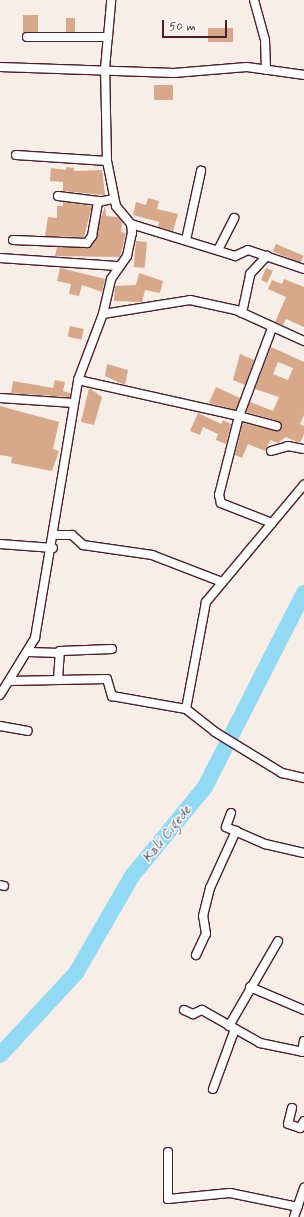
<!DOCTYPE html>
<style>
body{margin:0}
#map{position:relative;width:304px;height:1217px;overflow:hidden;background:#f7eee7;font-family:Mynerve,sans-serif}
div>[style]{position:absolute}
.river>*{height:16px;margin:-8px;padding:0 8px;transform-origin:8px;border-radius:8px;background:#92daf4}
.building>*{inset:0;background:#d7a889;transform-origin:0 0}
.roads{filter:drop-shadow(1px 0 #4a1f2b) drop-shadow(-1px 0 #4a1f2b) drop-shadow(0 1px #4a1f2b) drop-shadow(0 -1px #4a1f2b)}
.street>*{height:8px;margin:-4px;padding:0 4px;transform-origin:4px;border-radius:4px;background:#fff}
span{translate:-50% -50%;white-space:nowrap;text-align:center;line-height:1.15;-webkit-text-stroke:3px #fff;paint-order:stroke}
.water-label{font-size:14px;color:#605767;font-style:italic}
.scale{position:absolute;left:162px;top:20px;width:65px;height:18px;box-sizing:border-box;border:2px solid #4a1f2b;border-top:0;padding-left:5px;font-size:12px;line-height:14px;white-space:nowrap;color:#4a1f2b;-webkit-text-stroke:3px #fff;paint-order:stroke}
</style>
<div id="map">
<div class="river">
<i style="left:0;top:1055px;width:112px;rotate:-47.2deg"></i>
<i style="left:76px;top:973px;width:112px;rotate:-60deg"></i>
<i style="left:132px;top:876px;width:115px;rotate:-50.6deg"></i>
<i style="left:205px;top:787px;width:218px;rotate:-63deg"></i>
</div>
<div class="building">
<i style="left:23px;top:15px;width:15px;height:18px"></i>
<i style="left:66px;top:18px;width:9px;height:14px"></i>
<i style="left:233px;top:28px;width:14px;height:25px;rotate:90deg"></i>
<i style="left:154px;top:85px;width:19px;height:15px"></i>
<i style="clip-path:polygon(66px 167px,74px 168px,74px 171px,102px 170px,105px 195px,63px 191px,63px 182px,50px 181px,51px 168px,66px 170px)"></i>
<i style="clip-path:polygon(148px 198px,159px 201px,157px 209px,178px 214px,173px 231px,158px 227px,159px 222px,133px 215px,136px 202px,146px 205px)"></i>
<i style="clip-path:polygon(63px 202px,92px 206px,84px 237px,45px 236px,48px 217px,57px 218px,57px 206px,63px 206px)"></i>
<i style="clip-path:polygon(105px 206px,106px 216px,118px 217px,122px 222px,121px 232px,126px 233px,120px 257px,55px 256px,57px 247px,91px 246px)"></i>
<i style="left:136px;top:241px;width:11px;height:26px;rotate:5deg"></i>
<i style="left:276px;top:244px;width:30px;height:8px;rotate:23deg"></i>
<i style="clip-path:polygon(60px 268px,105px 279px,102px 292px,82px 285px,79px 296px,69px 294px,71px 284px,57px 281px)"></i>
<i style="clip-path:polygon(266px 268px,273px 271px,267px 283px,261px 280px)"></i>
<i style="clip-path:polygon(139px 273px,163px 281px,160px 293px,145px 290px,142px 302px,114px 301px,115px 286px,136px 285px)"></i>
<i style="clip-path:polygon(284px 279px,304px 287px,304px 327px,286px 319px,283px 325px,275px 322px,286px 297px,268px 289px,272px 280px,282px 284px)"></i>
<i style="left:70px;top:326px;width:14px;height:11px;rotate:12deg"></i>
<i style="clip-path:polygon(evenodd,271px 347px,304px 362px,304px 415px,300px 424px,304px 426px,304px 434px,300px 443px,286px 437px,278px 443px,270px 440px,265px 451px,248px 444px,242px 458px,235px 455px,243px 423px,276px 431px,282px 427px,278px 421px,246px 412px,250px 402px,273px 411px,279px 397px,255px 389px,271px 347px,278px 362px,293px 368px,288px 380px,273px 374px,278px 362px)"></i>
<i style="clip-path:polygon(240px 354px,254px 360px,245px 385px,233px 380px)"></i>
<i style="clip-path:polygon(107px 364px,128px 370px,125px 385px,105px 376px)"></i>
<i style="clip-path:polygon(55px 380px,65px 382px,63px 391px,70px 393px,70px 397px,11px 393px,13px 381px,53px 388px)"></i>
<i style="clip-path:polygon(216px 387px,240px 398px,236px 410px,209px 403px)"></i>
<i style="clip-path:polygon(89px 388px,102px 397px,94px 425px,81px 422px)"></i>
<i style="clip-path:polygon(0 406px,59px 422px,53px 449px,59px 451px,52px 471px,11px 463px,12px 457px,0 455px)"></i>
<i style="clip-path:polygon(198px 413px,221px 424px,223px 420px,231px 424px,226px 444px,216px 440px,218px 434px,203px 427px,200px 435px,190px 431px)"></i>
</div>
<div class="roads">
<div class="street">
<i style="left:254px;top:0;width:41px;rotate:74.6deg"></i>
<i style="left:265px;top:40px;width:30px;rotate:88deg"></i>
<i style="left:27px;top:37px;width:81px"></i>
<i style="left:108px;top:37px;width:37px;rotate:-85deg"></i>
<i style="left:0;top:67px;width:174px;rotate:2deg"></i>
<i style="left:174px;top:73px;width:73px;rotate:-4.7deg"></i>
<i style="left:247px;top:67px;width:58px;rotate:8deg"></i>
<i style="left:16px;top:155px;width:91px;rotate:3.8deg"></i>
<i style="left:58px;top:196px;width:41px;rotate:7deg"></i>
<i style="left:131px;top:224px;width:109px;rotate:17.1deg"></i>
<i style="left:235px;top:256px;width:14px;rotate:-25deg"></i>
<i style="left:248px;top:250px;width:59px;rotate:18.7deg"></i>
<i style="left:13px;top:240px;width:74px;rotate:2.3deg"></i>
<i style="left:87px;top:243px;width:9px;rotate:-54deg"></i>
<i style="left:92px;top:236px;width:35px;rotate:-80deg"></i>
<i style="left:98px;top:202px;width:16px;rotate:-11deg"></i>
<i style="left:186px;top:240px;width:71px;rotate:-77.7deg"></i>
<i style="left:218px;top:250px;width:36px;rotate:-63deg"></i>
<i style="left:0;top:258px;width:117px;rotate:3.9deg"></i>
<i style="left:242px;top:313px;width:40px;rotate:-78deg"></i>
<i style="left:250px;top:274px;width:25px;rotate:-47deg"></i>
<i style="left:103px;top:314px;width:88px;rotate:-9.1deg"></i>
<i style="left:190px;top:300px;width:47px;rotate:12.3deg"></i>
<i style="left:236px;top:310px;width:75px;rotate:24.5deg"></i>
<i style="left:78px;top:380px;width:165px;rotate:12.6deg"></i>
<i style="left:239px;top:416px;width:94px;rotate:-69.4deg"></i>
<i style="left:0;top:398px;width:74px;rotate:3.9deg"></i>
<i style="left:271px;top:451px;width:18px;rotate:-16deg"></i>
<i style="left:288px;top:446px;width:16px;rotate:11deg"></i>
<i style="left:272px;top:523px;width:55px;rotate:-158.6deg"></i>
<i style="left:221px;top:503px;width:8px;rotate:-104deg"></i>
<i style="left:219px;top:495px;width:81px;rotate:-75.8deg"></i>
<i style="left:239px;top:416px;width:39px;rotate:15deg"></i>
<i style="left:55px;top:535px;width:17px"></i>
<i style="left:72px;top:535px;width:15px;rotate:42deg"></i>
<i style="left:83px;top:545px;width:70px;rotate:8.2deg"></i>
<i style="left:152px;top:555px;width:75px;rotate:21.1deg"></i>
<i style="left:0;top:544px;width:53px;rotate:4.3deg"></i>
<i style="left:29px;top:652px;width:30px;rotate:2deg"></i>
<i style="left:58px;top:679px;width:28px;rotate:-86deg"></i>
<i style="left:60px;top:651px;width:52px;rotate:-2.2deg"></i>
<i style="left:10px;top:681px;width:97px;rotate:-1.2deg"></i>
<i style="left:107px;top:679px;width:18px;rotate:74deg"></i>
<i style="left:112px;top:696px;width:75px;rotate:10deg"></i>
<i style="left:186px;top:709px;width:37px;rotate:38deg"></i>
<i style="left:215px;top:732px;width:79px;rotate:31.5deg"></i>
<i style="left:282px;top:773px;width:23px;rotate:13deg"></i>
<i style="left:0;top:695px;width:67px;rotate:-58.4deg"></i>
<i style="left:35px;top:638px;width:262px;rotate:-80.5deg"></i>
<i style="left:78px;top:380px;width:71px;rotate:-69.3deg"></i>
<i style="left:103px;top:314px;width:36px;rotate:-77deg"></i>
<i style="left:111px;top:279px;width:28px;rotate:-55deg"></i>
<i style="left:127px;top:256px;width:24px;rotate:-78deg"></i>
<i style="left:132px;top:233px;width:9px;rotate:-96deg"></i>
<i style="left:131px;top:224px;width:23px;rotate:-130deg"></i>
<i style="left:116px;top:206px;width:46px;rotate:-101.3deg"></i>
<i style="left:107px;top:161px;width:92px;rotate:-91.2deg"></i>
<i style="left:105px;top:69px;width:32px;rotate:-85deg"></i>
<i style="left:186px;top:709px;width:109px;rotate:-79.4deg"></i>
<i style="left:206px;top:602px;width:153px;rotate:-50.1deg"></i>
<i style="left:0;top:726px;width:28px;rotate:10deg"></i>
<i style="left:231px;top:813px;width:15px;rotate:110deg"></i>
<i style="left:226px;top:827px;width:43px;rotate:23.6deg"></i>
<i style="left:265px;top:844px;width:40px;rotate:13deg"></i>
<i style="left:0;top:885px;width:4px;rotate:14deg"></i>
<i style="left:196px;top:955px;width:23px;rotate:-65deg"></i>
<i style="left:206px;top:934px;width:18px;rotate:-99deg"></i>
<i style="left:203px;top:916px;width:29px;rotate:-76deg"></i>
<i style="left:210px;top:888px;width:63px;rotate:-65.5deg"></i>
<i style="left:250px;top:987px;width:59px;rotate:23.1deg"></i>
<i style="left:184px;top:1010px;width:10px;rotate:24deg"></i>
<i style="left:193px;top:1014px;width:10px;rotate:-24deg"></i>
<i style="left:202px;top:1010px;width:67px;rotate:29.6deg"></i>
<i style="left:260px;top:1043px;width:45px;rotate:11.6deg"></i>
<i style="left:229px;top:1026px;width:98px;rotate:-60deg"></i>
<i style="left:302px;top:1052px;width:11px;rotate:-80deg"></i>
<i style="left:213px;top:1089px;width:64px;rotate:-69.9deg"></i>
<i style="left:292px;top:1108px;width:16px;rotate:104deg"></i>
<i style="left:288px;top:1124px;width:13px;rotate:18deg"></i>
<i style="left:300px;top:1128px;width:8px;rotate:-60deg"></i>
<i style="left:168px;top:1152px;width:47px;rotate:90deg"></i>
<i style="left:168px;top:1199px;width:62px;rotate:-5.5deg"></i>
<i style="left:230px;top:1193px;width:69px;rotate:11.6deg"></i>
<i style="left:294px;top:1217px;width:31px;rotate:-71deg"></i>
</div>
</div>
<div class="water-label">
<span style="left:167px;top:834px;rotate:-51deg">Kali Cigede</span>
</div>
<div class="scale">50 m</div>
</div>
